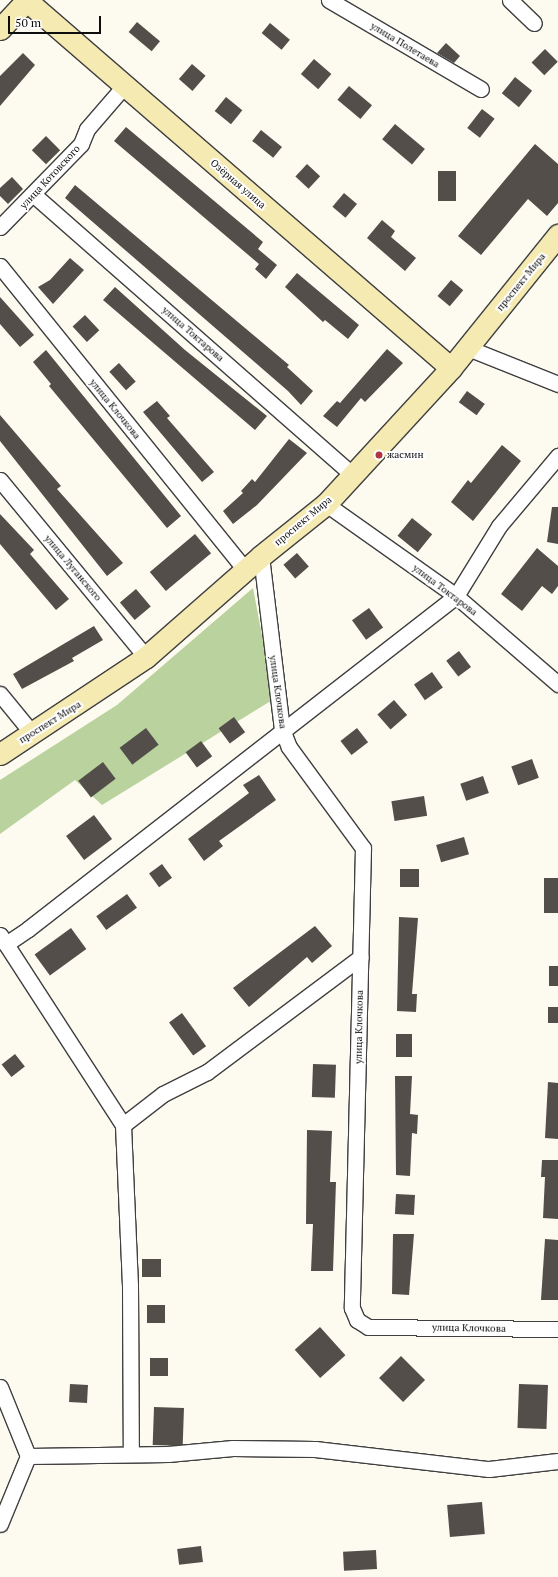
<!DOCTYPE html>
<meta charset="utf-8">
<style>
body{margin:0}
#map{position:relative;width:558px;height:1577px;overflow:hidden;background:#fdfaef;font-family:"PT Serif",serif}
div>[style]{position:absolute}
.forest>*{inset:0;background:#b9d29e}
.building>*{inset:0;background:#544e4b;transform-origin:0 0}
.roads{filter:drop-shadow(1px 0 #404040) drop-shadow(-1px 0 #404040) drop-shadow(0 1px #404040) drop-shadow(0 -1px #404040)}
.street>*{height:15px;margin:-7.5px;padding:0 7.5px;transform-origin:7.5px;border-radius:7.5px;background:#fff}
.secondary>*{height:21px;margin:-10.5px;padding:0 10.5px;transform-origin:10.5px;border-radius:10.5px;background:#f5eab2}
.dots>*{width:11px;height:11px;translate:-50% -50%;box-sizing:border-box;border:2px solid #fff;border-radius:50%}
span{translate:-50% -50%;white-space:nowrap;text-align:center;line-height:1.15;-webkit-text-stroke:4px #fff;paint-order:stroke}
.street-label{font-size:10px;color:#0d0d0d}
.poi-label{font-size:10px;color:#0d0d0d}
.left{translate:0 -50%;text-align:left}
.scale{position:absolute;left:8px;top:16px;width:93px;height:18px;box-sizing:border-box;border:2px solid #0d0d0d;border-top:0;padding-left:5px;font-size:12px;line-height:14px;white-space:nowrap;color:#0d0d0d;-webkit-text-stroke:3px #fff;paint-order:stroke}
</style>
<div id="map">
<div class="forest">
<i style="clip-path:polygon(253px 588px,274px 699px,102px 805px,75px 780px,0 834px,0 780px,117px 705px)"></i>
</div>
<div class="building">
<i style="left:137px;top:22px;width:30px;height:13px;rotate:40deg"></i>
<i style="left:270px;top:23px;width:26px;height:13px;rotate:40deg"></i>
<i style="clip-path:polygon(446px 43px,460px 56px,454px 63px,437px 53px)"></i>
<i style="left:545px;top:49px;width:18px;height:19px;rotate:45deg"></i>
<i style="clip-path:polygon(23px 53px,35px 65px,0 106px,0 76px)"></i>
<i style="left:314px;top:59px;width:23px;height:20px;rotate:41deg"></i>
<i style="left:192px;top:64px;width:18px;height:20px;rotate:41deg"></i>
<i style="left:515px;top:77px;width:22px;height:21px;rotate:39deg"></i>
<i style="left:349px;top:86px;width:30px;height:18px;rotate:40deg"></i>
<i style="left:226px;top:97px;width:21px;height:18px;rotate:39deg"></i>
<i style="left:482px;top:109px;width:16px;height:24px;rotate:38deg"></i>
<i style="left:395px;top:124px;width:39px;height:20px;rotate:40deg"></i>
<i style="clip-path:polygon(126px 127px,263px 242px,258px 249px,277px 265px,266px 279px,255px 269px,259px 264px,114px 141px)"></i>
<i style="left:261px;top:130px;width:27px;height:14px;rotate:39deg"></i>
<i style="left:46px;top:136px;width:20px;height:20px;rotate:45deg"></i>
<i style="clip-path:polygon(535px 144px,558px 164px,558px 203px,547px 216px,528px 199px,481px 255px,458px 236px)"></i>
<i style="left:307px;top:164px;width:18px;height:17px;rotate:43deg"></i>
<i style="left:438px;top:171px;width:18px;height:30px"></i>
<i style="clip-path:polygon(12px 177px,23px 189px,8px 204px,0 196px,0 188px)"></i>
<i style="clip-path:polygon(75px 185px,289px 365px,287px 367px,313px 391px,301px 405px,288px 391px,65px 198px)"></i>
<i style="left:344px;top:193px;width:17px;height:18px;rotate:40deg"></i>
<i style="clip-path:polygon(382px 220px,395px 231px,391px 237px,416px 258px,405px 271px,367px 238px)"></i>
<i style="clip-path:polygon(70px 258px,84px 270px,53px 304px,38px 287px,50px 280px)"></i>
<i style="clip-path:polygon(297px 273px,359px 325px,348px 339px,325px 320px,323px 322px,285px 287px)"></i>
<i style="left:451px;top:280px;width:16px;height:21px;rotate:40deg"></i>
<i style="clip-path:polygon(115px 287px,185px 350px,267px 416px,255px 430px,103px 300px)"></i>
<i style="clip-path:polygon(0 297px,34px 335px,20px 347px,0 324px)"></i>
<i style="left:85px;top:315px;width:21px;height:17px;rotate:47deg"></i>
<i style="clip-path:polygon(387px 349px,403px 363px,365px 402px,361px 398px,337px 427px,323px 416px,337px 401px,340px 403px)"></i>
<i style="clip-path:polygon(46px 350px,181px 516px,167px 528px,49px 386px,51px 384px,33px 362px)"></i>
<i style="left:119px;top:363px;width:25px;height:13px;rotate:48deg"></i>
<i style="left:467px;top:391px;width:22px;height:14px;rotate:36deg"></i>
<i style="clip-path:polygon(157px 401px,170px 416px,167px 418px,214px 472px,202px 482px,143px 412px)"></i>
<i style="clip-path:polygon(0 415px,61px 486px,57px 489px,123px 563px,107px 576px,0 441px)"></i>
<i style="clip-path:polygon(289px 439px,307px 453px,257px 505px,233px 524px,223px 511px,243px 493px,241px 491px,252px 479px,255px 482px)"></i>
<i style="clip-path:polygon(502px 445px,521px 461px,473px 521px,451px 502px,468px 480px,471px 483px)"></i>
<i style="clip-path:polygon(552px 507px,558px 507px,558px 544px,547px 542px)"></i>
<i style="clip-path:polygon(0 514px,34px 550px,30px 554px,69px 599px,56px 610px,0 544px)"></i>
<i style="left:412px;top:518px;width:26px;height:23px;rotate:39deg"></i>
<i style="left:195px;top:534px;width:25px;height:59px;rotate:50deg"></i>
<i style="clip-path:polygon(537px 548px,558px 566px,558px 586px,552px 594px,542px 586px,522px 611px,501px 594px)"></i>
<i style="left:297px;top:553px;width:18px;height:18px;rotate:49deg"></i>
<i style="left:136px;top:589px;width:23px;height:21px;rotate:50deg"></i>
<i style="left:369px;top:608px;width:24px;height:21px;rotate:54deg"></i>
<i style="clip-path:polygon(94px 626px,103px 640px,72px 658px,74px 661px,22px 689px,13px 674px)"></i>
<i style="left:459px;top:651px;width:20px;height:16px;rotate:53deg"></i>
<i style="left:432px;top:672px;width:19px;height:22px;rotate:55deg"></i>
<i style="left:394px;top:700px;width:20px;height:22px;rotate:49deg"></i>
<i style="left:234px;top:717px;width:19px;height:19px;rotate:54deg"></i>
<i style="left:146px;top:728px;width:21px;height:33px;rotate:53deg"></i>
<i style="left:357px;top:728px;width:18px;height:21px;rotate:52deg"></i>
<i style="left:201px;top:741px;width:19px;height:19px;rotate:54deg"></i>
<i style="left:532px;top:759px;width:20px;height:22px;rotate:70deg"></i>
<i style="left:103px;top:762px;width:21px;height:31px;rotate:53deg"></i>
<i style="clip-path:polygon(259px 775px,276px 800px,219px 841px,223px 846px,204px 861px,188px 839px,249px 793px,243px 785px)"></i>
<i style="left:483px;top:776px;width:18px;height:24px;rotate:71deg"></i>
<i style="left:424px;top:796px;width:20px;height:33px;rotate:81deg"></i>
<i style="left:94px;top:815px;width:30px;height:35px;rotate:53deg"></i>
<i style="left:464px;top:837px;width:18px;height:29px;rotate:74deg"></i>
<i style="left:162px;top:864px;width:17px;height:16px;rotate:54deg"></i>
<i style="left:400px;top:869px;width:19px;height:18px"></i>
<i style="left:544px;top:878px;width:14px;height:35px"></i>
<i style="left:127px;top:894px;width:17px;height:38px;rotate:54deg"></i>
<i style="clip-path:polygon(399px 917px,418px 918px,412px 994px,417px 994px,416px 1012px,397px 1011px)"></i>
<i style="clip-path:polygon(315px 926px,332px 946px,312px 963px,307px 957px,249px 1007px,233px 988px)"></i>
<i style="left:71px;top:928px;width:26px;height:45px;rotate:54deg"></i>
<i style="left:549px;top:966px;width:9px;height:20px"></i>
<i style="left:548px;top:1007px;width:10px;height:16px"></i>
<i style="left:182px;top:1013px;width:41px;height:16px;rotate:54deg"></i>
<i style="left:396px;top:1034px;width:16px;height:23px"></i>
<i style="left:15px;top:1054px;width:16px;height:17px;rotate:52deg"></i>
<i style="left:313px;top:1064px;width:23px;height:33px;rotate:2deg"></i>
<i style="clip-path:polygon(395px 1076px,412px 1076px,410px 1114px,418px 1115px,417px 1134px,412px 1133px,410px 1176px,396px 1175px)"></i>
<i style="clip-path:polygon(548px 1082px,558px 1083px,558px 1139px,545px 1138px)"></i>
<i style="clip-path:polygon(307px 1130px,332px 1131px,330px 1182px,336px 1182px,333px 1271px,311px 1271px,313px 1224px,306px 1224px)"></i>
<i style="clip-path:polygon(542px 1160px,558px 1160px,558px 1219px,543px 1218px,545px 1177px,541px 1177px)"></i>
<i style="left:396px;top:1194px;width:19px;height:20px;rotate:3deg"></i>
<i style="clip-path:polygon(393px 1234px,414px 1234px,409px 1295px,392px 1294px)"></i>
<i style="clip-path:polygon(545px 1239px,558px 1240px,558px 1300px,541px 1300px)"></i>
<i style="left:142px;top:1259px;width:19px;height:18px"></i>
<i style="left:147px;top:1305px;width:18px;height:18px"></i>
<i style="left:320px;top:1327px;width:38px;height:34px;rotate:48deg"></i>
<i style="left:401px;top:1356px;width:34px;height:31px;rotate:45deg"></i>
<i style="left:150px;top:1358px;width:18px;height:18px"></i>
<i style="left:70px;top:1384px;width:18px;height:18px;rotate:3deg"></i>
<i style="left:519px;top:1384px;width:29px;height:44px;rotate:2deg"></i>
<i style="left:154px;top:1407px;width:30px;height:38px;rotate:2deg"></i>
<i style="left:482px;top:1502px;width:32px;height:35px;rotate:85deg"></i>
<i style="left:201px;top:1546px;width:16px;height:24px;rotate:83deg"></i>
<i style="left:376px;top:1550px;width:19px;height:33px;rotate:87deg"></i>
</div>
<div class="roads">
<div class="street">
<i style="left:329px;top:0;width:176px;rotate:30.4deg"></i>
<i style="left:510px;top:0;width:33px;rotate:44deg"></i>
<i style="left:34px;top:195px;width:423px;rotate:41.3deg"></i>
<i style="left:0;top:227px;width:116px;rotate:-45.7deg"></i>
<i style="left:81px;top:144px;width:16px;rotate:-68deg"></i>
<i style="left:87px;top:129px;width:58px;rotate:-49.2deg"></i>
<i style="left:0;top:266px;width:392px;rotate:51.1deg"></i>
<i style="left:468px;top:348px;width:97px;rotate:21.8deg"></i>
<i style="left:0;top:480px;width:229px;rotate:50.5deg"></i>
<i style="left:326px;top:504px;width:159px;rotate:35.3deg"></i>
<i style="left:456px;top:596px;width:135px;rotate:40.8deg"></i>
<i style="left:261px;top:556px;width:174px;rotate:83.1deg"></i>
<i style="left:282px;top:729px;width:19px;rotate:69deg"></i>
<i style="left:289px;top:747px;width:125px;rotate:53.8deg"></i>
<i style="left:363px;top:848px;width:460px;rotate:91.4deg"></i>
<i style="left:352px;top:1308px;width:13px;rotate:67deg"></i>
<i style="left:357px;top:1320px;width:13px;rotate:32deg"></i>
<i style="left:368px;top:1327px;width:190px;rotate:0.6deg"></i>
<i style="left:0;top:694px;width:50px;rotate:50.6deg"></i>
<i style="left:0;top:935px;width:11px;rotate:56deg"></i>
<i style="left:6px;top:944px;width:27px;rotate:-34deg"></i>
<i style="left:28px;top:929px;width:542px;rotate:-37.88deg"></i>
<i style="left:456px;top:596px;width:82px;rotate:-58.4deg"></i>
<i style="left:499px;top:526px;width:92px;rotate:-49.9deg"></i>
<i style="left:6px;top:944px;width:216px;rotate:57.1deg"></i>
<i style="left:123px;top:1125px;width:160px;rotate:87.5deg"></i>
<i style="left:130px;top:1285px;width:169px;rotate:89.7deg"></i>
<i style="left:123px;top:1125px;width:51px;rotate:-37.8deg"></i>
<i style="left:163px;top:1094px;width:49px;rotate:-26.6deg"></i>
<i style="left:207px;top:1072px;width:192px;rotate:-36.8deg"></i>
<i style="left:0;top:1387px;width:74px;rotate:67.9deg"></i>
<i style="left:28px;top:1456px;width:140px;rotate:-0.8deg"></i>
<i style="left:168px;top:1454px;width:65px;rotate:-5.3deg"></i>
<i style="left:233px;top:1448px;width:82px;rotate:0.7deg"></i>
<i style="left:315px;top:1449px;width:175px;rotate:6.6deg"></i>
<i style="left:489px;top:1469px;width:69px;rotate:-6.6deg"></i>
<i style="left:0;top:1524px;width:74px;rotate:-67.6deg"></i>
</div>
<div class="secondary">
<i style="left:26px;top:0;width:562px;rotate:40.89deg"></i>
<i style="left:0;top:29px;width:40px;rotate:-47deg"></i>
<i style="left:0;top:754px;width:175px;rotate:-33.6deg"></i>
<i style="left:146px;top:657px;width:153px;rotate:-41.3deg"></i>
<i style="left:261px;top:556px;width:83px;rotate:-38.7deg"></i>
<i style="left:326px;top:504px;width:185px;rotate:-47.4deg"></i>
<i style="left:451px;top:368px;width:171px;rotate:-51.2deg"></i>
</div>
</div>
<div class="dots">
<i style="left:379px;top:455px;background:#ac3642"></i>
</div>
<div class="street-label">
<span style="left:405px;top:45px;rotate:31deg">улица Полетаева</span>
<span style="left:50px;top:177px;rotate:-47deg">улица Котовского</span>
<span style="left:238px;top:184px;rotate:41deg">Озёрная улица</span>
<span style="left:521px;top:282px;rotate:-51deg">проспект Мира</span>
<span style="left:193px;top:334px;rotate:41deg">улица Токтарова</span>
<span style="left:115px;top:409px;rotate:51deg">улица Клочкова</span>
<span style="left:303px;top:521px;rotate:-40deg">проспект Мира</span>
<span style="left:73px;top:568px;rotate:50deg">улица Луганского</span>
<span style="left:445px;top:590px;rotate:37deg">улица Токтарова</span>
<span style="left:278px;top:692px;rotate:82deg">улица Клочкова</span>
<span style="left:50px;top:722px;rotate:-32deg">проспект Мира</span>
<span style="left:359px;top:1027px;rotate:-89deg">улица Клочкова</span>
<span style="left:469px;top:1328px;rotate:1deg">улица Клочкова</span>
</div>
<div class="poi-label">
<span class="left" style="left:387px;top:455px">жасмин</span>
</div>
<div class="scale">50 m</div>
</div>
